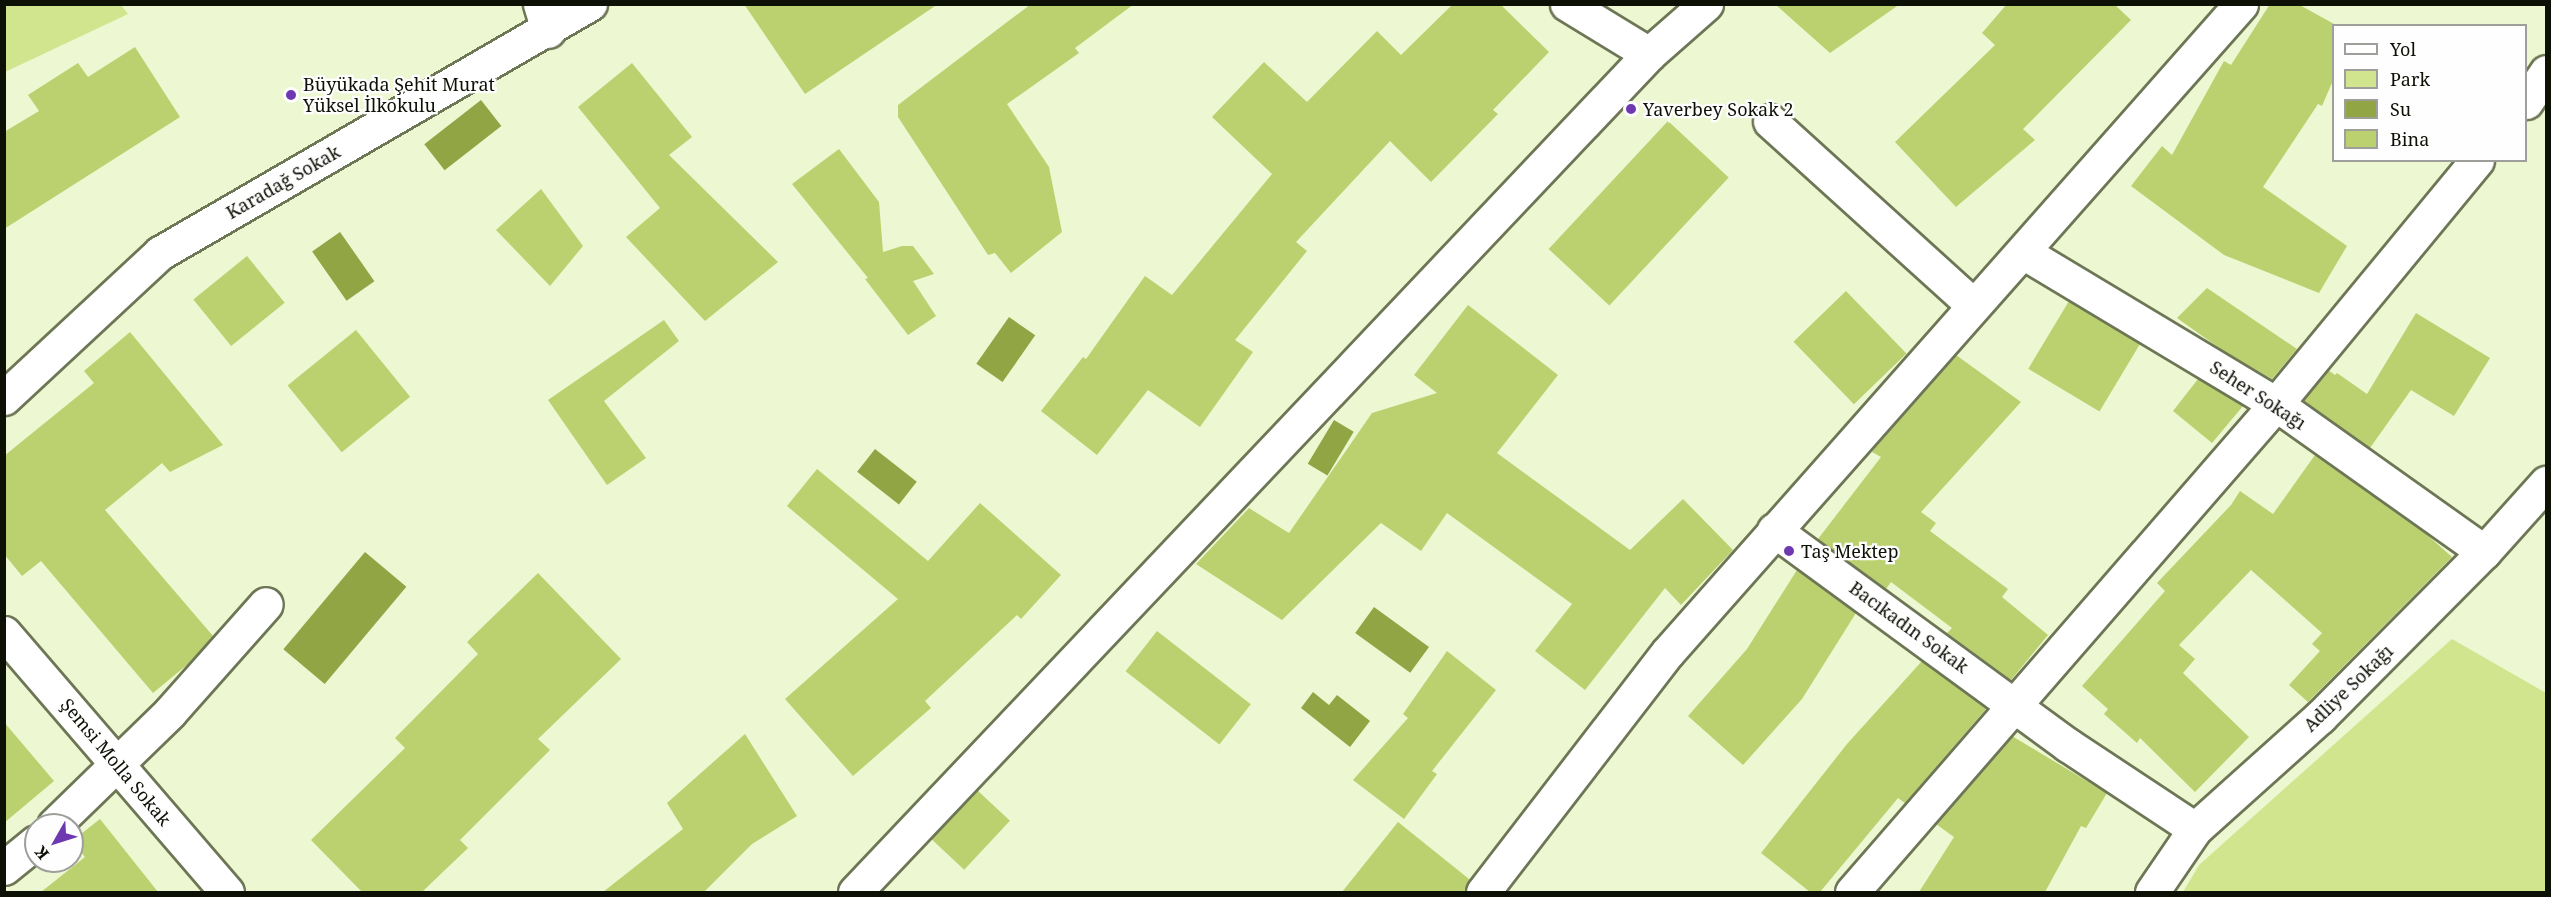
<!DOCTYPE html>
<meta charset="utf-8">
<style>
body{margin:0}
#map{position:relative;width:2551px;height:897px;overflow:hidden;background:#edf7d2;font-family:"Noto Serif",serif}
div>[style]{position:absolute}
.green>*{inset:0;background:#d0e58d}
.water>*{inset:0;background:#91a544;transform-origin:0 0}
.building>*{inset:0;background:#bbd16f;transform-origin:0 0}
.roads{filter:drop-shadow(2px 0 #6d7655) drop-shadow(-2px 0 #6d7655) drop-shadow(0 2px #6d7655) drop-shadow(0 -2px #6d7655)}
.minor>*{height:33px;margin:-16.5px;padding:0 16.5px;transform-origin:16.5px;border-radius:16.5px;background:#fff}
.dots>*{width:16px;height:16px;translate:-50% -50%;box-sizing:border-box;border:3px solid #fefefe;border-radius:50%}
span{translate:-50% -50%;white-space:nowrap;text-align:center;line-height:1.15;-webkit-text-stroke:4.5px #fefefe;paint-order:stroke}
.poi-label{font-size:18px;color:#0d1005}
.left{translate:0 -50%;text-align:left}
.street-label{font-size:18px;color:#0d1005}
.frame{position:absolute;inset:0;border:6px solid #0d1005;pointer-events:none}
.legend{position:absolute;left:2332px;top:24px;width:195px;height:138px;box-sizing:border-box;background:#fefefe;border:2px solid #9e9f9a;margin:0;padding:8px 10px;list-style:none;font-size:18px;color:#0d1005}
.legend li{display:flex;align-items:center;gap:12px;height:30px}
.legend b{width:30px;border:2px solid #9e9f9a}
.north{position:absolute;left:24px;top:813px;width:60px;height:60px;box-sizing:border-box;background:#fefefe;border:2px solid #9e9f9a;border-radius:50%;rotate:231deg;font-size:16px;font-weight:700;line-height:24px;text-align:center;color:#0d1005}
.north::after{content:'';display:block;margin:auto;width:21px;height:27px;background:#6e39b0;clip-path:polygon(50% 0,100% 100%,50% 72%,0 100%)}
</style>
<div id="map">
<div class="green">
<i style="clip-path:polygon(4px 5px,121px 5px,128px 14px,5px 72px)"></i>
<i style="clip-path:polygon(2452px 639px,2546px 693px,2546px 892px,2183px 892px,2199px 865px)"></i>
</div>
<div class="water">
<i style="left:481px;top:100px;width:33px;height:72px;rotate:52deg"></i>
<i style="left:340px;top:232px;width:60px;height:34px;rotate:55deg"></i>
<i style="left:1009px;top:317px;width:32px;height:57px;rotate:35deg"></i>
<i style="left:1334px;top:420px;width:23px;height:51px;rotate:31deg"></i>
<i style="left:875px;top:449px;width:53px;height:29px;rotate:38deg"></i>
<i style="left:365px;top:552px;width:54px;height:127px;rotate:40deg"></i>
<i style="left:1374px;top:607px;width:68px;height:32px;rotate:36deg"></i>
<i style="clip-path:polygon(1313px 692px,1329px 705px,1337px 695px,1370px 721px,1350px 747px,1301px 708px)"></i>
</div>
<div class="building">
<i style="clip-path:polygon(744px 4px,938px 4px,805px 94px)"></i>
<i style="clip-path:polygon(1031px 4px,1134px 4px,1075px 48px,1079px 53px,1007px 104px,1049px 167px,1062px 232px,1011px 273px,995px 253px,988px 255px,898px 117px,898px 105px)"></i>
<i style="clip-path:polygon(1453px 4px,1500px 4px,1549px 52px,1493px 110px,1498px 114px,1431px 182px,1390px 141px,1296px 242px,1307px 251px,1235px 340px,1253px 352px,1200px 427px,1148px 390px,1097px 455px,1041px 411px,1083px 357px,1086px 359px,1145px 276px,1172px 295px,1272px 174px,1212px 117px,1264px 62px,1307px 102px,1377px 31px,1401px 55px)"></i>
<i style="clip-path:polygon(1775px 4px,1900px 4px,1830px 53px)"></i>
<i style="clip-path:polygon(2007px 4px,2114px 4px,2131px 20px,2023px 129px,2035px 140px,1956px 207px,1895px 142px,1995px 45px,1982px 33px)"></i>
<i style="clip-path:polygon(2270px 4px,2298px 4px,2334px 24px,2334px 78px,2322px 106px,2318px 104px,2263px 187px,2347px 246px,2319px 293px,2224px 255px,2131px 186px,2162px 146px,2172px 155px,2224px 61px,2231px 65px)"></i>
<i style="clip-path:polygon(135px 47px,180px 117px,4px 229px,4px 132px,39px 111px,28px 95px,78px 63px,88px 77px)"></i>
<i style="clip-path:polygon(632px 63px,692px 137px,669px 155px,778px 262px,705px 321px,626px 237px,660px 208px,578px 107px)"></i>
<i style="left:1668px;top:121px;width:83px;height:175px;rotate:43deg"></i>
<i style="clip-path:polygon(839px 149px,879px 202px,883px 252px,902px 246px,913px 246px,934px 274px,913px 281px,936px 316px,908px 335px,865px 279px,868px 278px,792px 184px)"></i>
<i style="clip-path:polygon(541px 189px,583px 246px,550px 286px,496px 230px)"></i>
<i style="left:247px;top:256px;width:60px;height:69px;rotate:51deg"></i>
<i style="clip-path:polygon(2207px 288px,2297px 349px,2272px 379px,2222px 350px,2177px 318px)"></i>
<i style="left:1846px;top:291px;width:87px;height:73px;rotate:46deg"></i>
<i style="left:2069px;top:301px;width:83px;height:79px;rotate:31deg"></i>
<i style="clip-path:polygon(1468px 305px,1558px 375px,1497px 453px,1630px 550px,1683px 499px,1733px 550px,1681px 605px,1665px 588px,1585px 690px,1535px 651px,1572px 604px,1447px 513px,1421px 551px,1381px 523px,1282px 620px,1196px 564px,1249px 508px,1289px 533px,1372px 413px,1437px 393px,1414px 375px)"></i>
<i style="clip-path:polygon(2416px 313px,2490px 358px,2454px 416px,2411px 390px,2370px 448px,2303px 400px,2328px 370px,2335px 375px,2337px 373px,2367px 394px)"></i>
<i style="clip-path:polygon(664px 320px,679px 341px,604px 401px,646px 458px,607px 485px,548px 400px)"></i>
<i style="left:356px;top:330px;width:86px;height:88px;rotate:51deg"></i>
<i style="clip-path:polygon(130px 332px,223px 445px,170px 472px,162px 463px,105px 510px,213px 636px,188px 664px,153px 693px,41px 561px,22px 576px,4px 554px,4px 456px,94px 383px,84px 371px)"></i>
<i style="clip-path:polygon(1956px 355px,2021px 402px,1921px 512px,1936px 523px,1930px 531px,2008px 589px,2002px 597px,2048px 635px,2011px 680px,1947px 633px,1952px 628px,1891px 582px,1886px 589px,1818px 539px,1881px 457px,1872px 452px,1878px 443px)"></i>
<i style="clip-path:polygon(2198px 379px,2243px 406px,2212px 443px,2173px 411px)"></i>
<i style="clip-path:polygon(2315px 455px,2425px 533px,2452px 557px,2308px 702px,2289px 685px,2320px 651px,2312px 644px,2322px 633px,2251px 570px,2179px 645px,2195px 659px,2183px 673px,2249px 737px,2195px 792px,2140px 738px,2137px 743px,2104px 714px,2108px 709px,2082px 686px,2165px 591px,2157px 583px,2231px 505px,2240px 491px,2273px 514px)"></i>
<i style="clip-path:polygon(817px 469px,928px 561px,980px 503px,1061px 575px,1021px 619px,1017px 615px,925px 701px,931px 708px,853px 776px,785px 699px,898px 599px,787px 506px)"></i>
<i style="clip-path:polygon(1797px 570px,1856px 613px,1802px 699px,1743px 765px,1688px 716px,1747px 649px)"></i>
<i style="clip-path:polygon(538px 573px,621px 659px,538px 739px,550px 750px,460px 840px,468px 848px,422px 892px,362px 892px,311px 840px,405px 748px,395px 738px,478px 654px,467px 642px)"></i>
<i style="left:1157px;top:631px;width:119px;height:51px;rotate:38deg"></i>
<i style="clip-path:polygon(1447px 651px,1496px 690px,1432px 771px,1437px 774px,1404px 819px,1353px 780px,1408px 718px,1403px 714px)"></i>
<i style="clip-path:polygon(1922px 661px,1986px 709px,1905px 803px,1898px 798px,1820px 892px,1810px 892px,1761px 853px,1847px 744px)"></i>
<i style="clip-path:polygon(4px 722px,54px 781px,4px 823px)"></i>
<i style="clip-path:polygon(745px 734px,797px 816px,752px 844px,704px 892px,603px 892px,683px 829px,667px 803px)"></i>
<i style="clip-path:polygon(2012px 736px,2107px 793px,2086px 828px,2081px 826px,2045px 892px,1919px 892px,1954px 837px,1936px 824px)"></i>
<i style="left:977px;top:790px;width:45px;height:67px;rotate:43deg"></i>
<i style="clip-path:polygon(100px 819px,158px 892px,41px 892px,85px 857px,72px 841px)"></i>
<i style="clip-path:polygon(1398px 822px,1469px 879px,1465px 892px,1342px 892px)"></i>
</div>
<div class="roads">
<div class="minor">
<i style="left:540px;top:4px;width:28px;rotate:73deg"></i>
<i style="left:1567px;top:4px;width:96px;rotate:31.4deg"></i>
<i style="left:2526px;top:102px;width:36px;rotate:-56deg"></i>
<i style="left:1770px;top:121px;width:274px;rotate:42.2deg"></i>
<i style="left:2023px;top:252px;width:295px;rotate:31deg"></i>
<i style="left:2276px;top:404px;width:255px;rotate:35.4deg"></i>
<i style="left:4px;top:398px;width:213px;rotate:-42.9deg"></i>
<i style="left:160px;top:253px;width:497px;rotate:-30.1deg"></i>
<i style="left:1774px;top:530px;width:364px;rotate:36.2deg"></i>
<i style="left:2068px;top:745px;width:152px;rotate:33.5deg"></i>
<i style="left:4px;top:633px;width:342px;rotate:49.3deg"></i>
<i style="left:54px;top:825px;width:162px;rotate:-44.2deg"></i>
<i style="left:170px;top:712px;width:144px;rotate:-48.4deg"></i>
<i style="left:4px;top:868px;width:41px;rotate:-39.1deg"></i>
<i style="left:855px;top:892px;width:1154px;rotate:-46.54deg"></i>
<i style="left:1649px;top:54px;width:76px;rotate:-41.3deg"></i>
<i style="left:1483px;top:892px;width:303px;rotate:-52.4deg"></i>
<i style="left:1668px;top:652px;width:865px;rotate:-48.51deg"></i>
<i style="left:1852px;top:892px;width:646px;rotate:-49.01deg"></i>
<i style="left:2276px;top:404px;width:316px;rotate:-50.5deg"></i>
<i style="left:2152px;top:892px;width:76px;rotate:-55.7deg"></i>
<i style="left:2195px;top:829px;width:168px;rotate:-41.9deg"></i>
<i style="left:2320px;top:717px;width:233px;rotate:-45.2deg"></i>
<i style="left:2484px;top:552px;width:93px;rotate:-48.1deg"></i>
</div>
</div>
<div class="dots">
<i style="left:291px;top:95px;background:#6e39b0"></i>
<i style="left:1631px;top:109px;background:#6e39b0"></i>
<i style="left:1789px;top:551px;background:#6e39b0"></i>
</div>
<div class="poi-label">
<span class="left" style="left:303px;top:95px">Büyükada Şehit Murat<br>Yüksel İlkokulu</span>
<span class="left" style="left:1643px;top:109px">Yaverbey Sokak 2</span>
<span class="left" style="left:1801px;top:551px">Taş Mektep</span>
</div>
<div class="street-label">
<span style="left:283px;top:182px;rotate:-30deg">Karadağ Sokak</span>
<span style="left:2258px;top:395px;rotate:33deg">Seher Sokağı</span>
<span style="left:1909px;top:627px;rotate:36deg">Bacıkadın Sokak</span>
<span style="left:2348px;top:688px;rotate:-44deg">Adliye Sokağı</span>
<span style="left:116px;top:762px;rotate:50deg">Şemsi Molla Sokak</span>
</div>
<div class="frame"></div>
<ul class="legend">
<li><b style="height:8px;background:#fff"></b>Yol</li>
<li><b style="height:16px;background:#d0e58d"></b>Park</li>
<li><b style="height:16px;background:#91a544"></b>Su</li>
<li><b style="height:16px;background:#bbd16f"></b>Bina</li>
</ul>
<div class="north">K</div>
</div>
